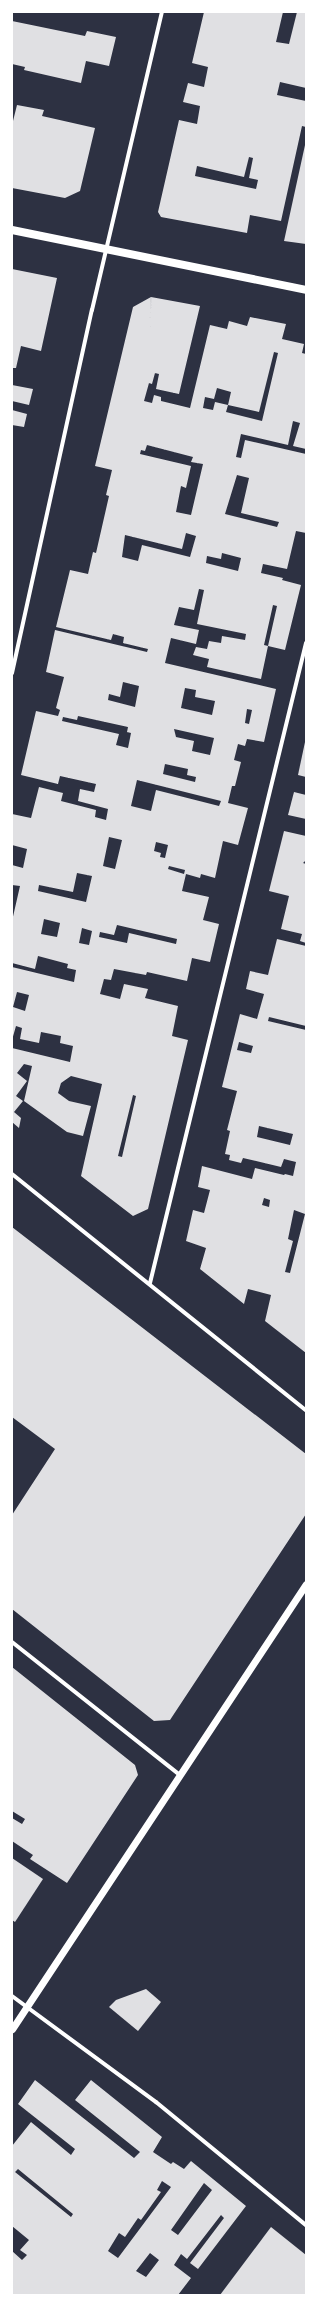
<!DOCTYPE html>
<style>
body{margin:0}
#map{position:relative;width:318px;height:2307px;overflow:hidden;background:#2d3142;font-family:Montserrat,sans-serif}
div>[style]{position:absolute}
.building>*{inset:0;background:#e0e0e3}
.minor>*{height:4px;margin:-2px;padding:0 2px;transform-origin:2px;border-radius:2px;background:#fff}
.tertiary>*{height:7px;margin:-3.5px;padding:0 3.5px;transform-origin:3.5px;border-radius:3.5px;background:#fff}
.secondary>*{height:8px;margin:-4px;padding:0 4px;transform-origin:4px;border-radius:4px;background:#fff}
span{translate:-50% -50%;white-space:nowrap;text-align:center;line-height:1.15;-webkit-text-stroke:3.5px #fff;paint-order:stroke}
.frame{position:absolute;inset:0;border:13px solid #fff;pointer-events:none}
</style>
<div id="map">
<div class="building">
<i style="clip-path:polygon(evenodd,204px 12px,283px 12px,276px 42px,289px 44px,297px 12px,306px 12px,306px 88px,280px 82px,277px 95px,306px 101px,306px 127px,302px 126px,281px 221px,250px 215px,247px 233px,161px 217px,158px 212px,179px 120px,197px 124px,200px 106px,183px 102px,188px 83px,204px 87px,208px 67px,192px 63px,204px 12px,249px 157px,253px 158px,249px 178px,258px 180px,256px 189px,195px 176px,197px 166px,244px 177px,249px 157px)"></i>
<i style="clip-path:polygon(12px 21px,85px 36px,87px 31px,116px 37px,109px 66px,86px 61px,81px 83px,24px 70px,25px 67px,12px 64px)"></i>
<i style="clip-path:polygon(17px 105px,44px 110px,42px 116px,95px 128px,80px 191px,65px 198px,12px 188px,12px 125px)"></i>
<i style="clip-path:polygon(305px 145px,306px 145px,306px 244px,284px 241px)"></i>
<i style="clip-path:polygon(12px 269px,57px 278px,41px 351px,21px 346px,16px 368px,12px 368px)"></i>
<i style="clip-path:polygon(evenodd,151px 297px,200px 306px,179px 394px,156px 389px,159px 374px,155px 373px,152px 384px,149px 383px,144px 401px,152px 403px,154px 395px,161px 397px,161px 401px,190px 408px,210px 325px,227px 329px,229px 321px,247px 326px,250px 317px,286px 324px,282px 339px,304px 344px,302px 353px,306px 354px,306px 449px,293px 446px,300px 423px,293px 421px,288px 445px,241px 434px,236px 457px,241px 458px,245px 440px,306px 454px,306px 533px,296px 531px,287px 569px,263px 564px,261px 573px,283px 578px,282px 580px,301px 585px,285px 650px,268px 646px,261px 679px,207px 667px,209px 659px,193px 655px,196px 647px,207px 649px,209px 641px,221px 643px,222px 636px,245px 640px,246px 634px,197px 624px,204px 590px,199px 589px,194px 610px,179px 607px,174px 625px,199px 630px,196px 644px,171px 638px,165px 663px,276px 689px,264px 742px,247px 739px,245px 746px,238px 744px,234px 760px,241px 762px,235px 786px,232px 786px,228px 803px,248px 808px,238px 845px,223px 841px,215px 878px,201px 874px,200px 878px,186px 874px,182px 891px,209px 897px,203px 920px,219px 924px,210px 962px,192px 958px,187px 981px,147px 972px,146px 975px,114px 969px,111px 980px,104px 979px,100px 994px,120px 999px,124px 984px,148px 989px,145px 998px,178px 1006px,172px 1036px,188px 1040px,148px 1209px,133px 1216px,81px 1176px,102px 1084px,71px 1076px,61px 1083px,58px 1093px,69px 1101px,91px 1106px,83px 1136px,67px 1132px,24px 1101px,32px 1066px,24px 1064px,17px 1073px,27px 1081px,16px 1096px,23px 1101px,14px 1112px,21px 1118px,19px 1128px,12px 1122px,12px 1048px,70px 1062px,73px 1046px,60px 1043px,61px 1036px,41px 1032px,39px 1043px,20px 1039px,22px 1028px,16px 1026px,12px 1040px,12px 967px,74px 982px,76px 970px,67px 968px,68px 964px,38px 956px,35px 969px,12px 963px,12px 921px,20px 886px,12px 885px,12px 865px,23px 868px,27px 849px,12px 845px,12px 814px,31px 818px,39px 787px,63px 793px,61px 801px,96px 810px,95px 817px,106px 820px,108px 809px,78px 801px,80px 789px,94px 792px,96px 784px,60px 776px,58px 784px,21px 775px,36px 711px,58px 716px,60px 710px,56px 708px,64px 677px,46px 672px,55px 630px,147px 652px,148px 649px,123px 643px,124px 637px,113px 634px,111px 640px,56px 627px,70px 570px,88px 574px,93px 552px,96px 553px,109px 496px,106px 495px,112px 470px,95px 466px,133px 307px,151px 297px,274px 352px,278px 353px,262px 421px,226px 412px,228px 405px,215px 402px,213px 410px,203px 408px,205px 397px,214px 399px,217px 388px,231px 392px,228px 405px,259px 412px,274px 352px,151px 297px,147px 445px,193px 457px,191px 462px,203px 464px,191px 515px,176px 512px,181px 486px,186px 488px,191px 466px,140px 454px,141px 450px,145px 451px,147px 445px,151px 297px,237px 475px,249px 478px,241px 513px,279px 522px,277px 527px,225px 514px,237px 475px,151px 297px,186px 533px,196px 536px,190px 557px,142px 545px,138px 561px,122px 557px,125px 535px,182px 549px,186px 533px,151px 297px,222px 553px,241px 558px,238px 571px,206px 563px,207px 556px,221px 559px,222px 553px,151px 297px,273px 605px,277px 606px,268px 646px,264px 645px,273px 605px,151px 297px,123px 682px,139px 686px,135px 707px,108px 700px,109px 694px,120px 697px,123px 682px,151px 297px,185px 688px,196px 690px,195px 697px,215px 701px,212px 715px,181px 708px,185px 688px,151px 297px,247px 709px,252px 710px,249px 724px,245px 723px,247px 709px,151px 297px,78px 716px,128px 727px,127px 732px,131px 733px,128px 748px,116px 745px,119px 734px,62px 721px,63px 717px,77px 720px,78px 716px,151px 297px,174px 729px,214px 738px,210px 755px,192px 751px,194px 741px,176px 737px,174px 729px,151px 297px,165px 764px,188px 769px,187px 775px,196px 777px,195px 782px,163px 774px,165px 764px,151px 297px,137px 780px,221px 801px,219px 806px,156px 790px,151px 811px,131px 806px,137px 780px,151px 297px,109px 837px,122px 840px,115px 869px,103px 866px,109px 837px,151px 297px,156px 842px,168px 845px,165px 858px,160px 857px,161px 853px,154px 851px,156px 842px,151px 297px,169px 866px,185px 870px,184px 874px,168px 869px,169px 866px,151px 297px,77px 873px,92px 876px,86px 902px,38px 891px,39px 885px,73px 892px,77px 873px,151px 297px,44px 919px,60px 923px,57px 937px,41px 934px,44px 919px,151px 297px,117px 925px,177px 939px,176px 944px,129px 933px,127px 943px,99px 937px,100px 932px,114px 935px,117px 925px,151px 297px,82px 928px,92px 931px,89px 945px,79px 943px,82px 928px,151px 297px,17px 992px,29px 995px,25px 1011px,13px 1007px,17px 992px,151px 297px,133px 1095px,136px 1096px,122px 1157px,118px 1156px,133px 1095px)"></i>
<i style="clip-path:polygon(12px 385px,33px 389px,29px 405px,12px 401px)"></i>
<i style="clip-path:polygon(12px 410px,27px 414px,24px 427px,12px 425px)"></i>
<i style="clip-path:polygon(305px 742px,306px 742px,306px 777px,298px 775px)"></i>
<i style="clip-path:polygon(294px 792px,306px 795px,306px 819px,288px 815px)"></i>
<i style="clip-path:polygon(284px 831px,306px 836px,306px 860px,303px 863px,306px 864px,306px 943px,300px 941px,302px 934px,281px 929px,289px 896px,269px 891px)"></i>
<i style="clip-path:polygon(evenodd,277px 939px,306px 946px,306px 1026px,269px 1017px,268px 1021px,306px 1030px,306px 1353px,265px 1321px,271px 1295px,248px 1289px,244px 1304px,200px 1269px,206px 1248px,186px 1241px,193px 1210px,204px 1213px,210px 1190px,198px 1187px,202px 1166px,252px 1179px,255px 1168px,284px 1175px,285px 1174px,293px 1176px,296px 1162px,284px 1159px,281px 1167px,243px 1158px,241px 1163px,229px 1160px,230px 1155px,225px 1154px,230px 1131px,227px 1130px,237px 1091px,222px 1087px,240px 1014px,257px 1019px,264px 994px,246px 989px,250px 971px,268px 975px,277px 939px,239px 1042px,253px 1046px,251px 1053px,237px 1050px,239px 1042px,277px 939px,259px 1126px,293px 1134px,290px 1145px,257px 1137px,259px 1126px,277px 939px,264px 1198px,270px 1200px,269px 1207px,262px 1205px,264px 1198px,277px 939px,294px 1210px,305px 1214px,290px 1273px,285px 1272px,293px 1241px,288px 1239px,294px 1210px)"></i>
<i style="clip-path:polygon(12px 1227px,306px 1454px,306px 1514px,170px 1720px,154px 1721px,12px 1609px,12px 1515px,55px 1449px,12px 1417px)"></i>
<i style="clip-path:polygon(12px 1667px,135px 1765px,138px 1775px,67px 1883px,30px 1859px,33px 1855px,12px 1841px,12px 1818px,22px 1824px,25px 1819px,12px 1811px)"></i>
<i style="clip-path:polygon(12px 1858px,43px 1879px,15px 1922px,12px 1920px)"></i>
<i style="clip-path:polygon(146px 1989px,161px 2002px,138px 2031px,109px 2007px,116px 2000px)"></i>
<i style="clip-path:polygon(evenodd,35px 2080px,134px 2158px,140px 2152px,75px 2100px,91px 2080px,162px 2137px,153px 2152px,171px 2164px,173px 2162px,184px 2169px,191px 2161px,246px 2206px,198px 2269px,190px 2263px,224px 2218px,221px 2215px,187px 2259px,181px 2254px,174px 2265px,191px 2278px,178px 2295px,12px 2295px,12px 2251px,22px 2260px,27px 2255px,20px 2250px,29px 2240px,12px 2226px,12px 2146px,31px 2122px,71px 2155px,75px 2149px,18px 2104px,35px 2080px,18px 2169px,73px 2214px,71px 2217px,15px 2172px,18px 2169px,35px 2080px,162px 2181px,171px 2187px,118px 2258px,108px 2251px,119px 2233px,125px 2237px,138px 2218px,141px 2220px,161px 2192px,157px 2190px,162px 2181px,35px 2080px,204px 2183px,212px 2190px,178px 2235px,171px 2230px,204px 2183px,35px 2080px,150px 2253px,159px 2260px,146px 2277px,136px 2271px,150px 2253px)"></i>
<i style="clip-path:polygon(271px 2227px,306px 2255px,306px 2295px,220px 2295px)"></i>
</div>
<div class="minor">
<i style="left:12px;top:673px;width:372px;rotate:-77.6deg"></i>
<i style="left:92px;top:310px;width:306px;rotate:-76.8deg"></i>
<i style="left:12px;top:1174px;width:377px;rotate:38.8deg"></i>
<i style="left:150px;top:1283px;width:659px;rotate:-76.3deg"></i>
<i style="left:12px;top:1642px;width:214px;rotate:38.4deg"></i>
<i style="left:12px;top:1996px;width:179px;rotate:36.4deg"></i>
<i style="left:156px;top:2102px;width:194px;rotate:39.4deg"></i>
</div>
<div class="tertiary">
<i style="left:12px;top:2029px;width:533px;rotate:-56.55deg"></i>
</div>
<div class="secondary">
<i style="left:12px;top:230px;width:300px;rotate:11.5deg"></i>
</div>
<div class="frame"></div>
</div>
